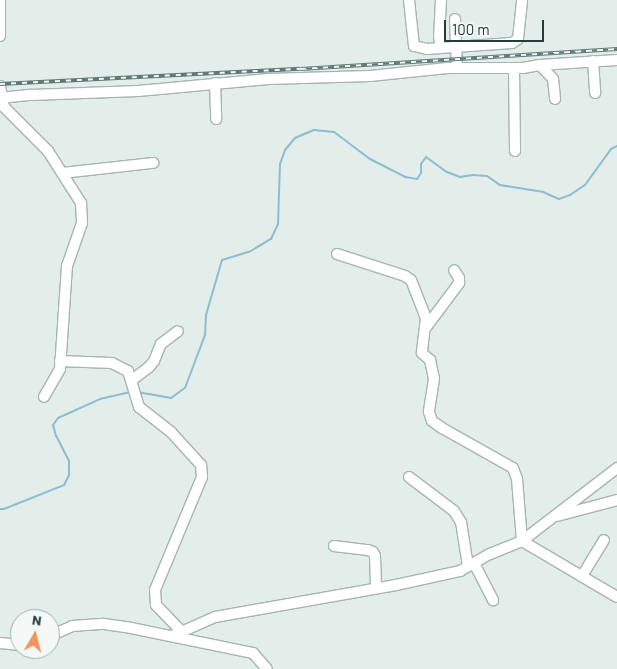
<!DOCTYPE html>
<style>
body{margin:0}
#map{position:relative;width:617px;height:669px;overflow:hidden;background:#e3edea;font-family:Barlow,sans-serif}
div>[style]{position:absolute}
.stream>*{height:2px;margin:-1px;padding:0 1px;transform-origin:1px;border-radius:1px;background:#8dbdd1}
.roads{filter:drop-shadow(1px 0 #a6b5b2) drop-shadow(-1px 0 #a6b5b2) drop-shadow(0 1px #a6b5b2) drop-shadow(0 -1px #a6b5b2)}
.minor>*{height:10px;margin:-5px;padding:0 5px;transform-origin:5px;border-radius:5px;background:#fff}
.rail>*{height:4px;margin-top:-2px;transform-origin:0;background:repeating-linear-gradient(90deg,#f4f9f7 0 5.5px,#5e7976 0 11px);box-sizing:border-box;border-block:1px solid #5e7976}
span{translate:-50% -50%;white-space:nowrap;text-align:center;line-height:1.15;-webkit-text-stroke:4px #f4f9f7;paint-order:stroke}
.north{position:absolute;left:10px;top:609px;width:50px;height:50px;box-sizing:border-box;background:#f4f9f7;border:1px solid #a0aeab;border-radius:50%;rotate:8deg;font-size:14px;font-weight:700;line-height:20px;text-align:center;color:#233e3a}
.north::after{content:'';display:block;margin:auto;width:18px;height:22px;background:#ef955f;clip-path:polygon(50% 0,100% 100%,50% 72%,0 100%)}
.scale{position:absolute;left:444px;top:20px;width:100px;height:22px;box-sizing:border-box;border:2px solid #233e3a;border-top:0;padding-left:6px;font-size:15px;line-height:18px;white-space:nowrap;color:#233e3a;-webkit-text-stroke:4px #f4f9f7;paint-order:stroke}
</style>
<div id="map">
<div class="stream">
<i style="left:137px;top:392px;width:35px;rotate:10deg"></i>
<i style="left:171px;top:398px;width:17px;rotate:-36deg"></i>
<i style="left:185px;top:388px;width:57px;rotate:-69.3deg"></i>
<i style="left:205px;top:335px;width:20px;rotate:-87deg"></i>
<i style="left:206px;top:315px;width:57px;rotate:-73.8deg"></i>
<i style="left:222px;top:260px;width:28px;rotate:-17deg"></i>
<i style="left:249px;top:252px;width:26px;rotate:-31deg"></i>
<i style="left:271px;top:239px;width:17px;rotate:-65deg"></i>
<i style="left:278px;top:224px;width:60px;rotate:-88.1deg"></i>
<i style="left:280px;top:164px;width:15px;rotate:-70deg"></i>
<i style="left:285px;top:150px;width:16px;rotate:-50deg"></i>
<i style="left:295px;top:138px;width:21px;rotate:-23deg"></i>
<i style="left:314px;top:130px;width:20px;rotate:6deg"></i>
<i style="left:334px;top:132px;width:45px;rotate:36.9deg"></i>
<i style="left:370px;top:159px;width:39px;rotate:27deg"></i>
<i style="left:405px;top:177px;width:12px;rotate:9deg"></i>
<i style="left:417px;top:179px;width:7px;rotate:-56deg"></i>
<i style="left:421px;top:173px;width:9px;rotate:-90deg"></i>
<i style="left:421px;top:164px;width:9px;rotate:-54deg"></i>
<i style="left:426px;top:157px;width:26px;rotate:36deg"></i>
<i style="left:447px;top:172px;width:14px;rotate:21deg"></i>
<i style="left:460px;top:177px;width:13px;rotate:-9deg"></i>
<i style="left:473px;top:175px;width:14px;rotate:4deg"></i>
<i style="left:487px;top:176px;width:16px;rotate:35deg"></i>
<i style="left:500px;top:185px;width:44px;rotate:9.2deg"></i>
<i style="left:543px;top:192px;width:17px;rotate:24deg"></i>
<i style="left:559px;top:199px;width:12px;rotate:-20deg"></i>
<i style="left:570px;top:195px;width:18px;rotate:-34deg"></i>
<i style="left:585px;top:185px;width:44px;rotate:-54.2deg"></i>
<i style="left:611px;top:149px;width:7px;rotate:-27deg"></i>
<i style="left:0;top:509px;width:4px"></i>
<i style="left:4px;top:509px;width:65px;rotate:-21.8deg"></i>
<i style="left:64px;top:485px;width:11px;rotate:-63deg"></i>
<i style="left:69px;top:475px;width:14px;rotate:-90deg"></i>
<i style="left:69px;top:461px;width:28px;rotate:-117deg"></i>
<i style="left:56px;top:436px;width:11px;rotate:-105deg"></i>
<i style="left:53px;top:425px;width:9px;rotate:-54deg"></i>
<i style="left:58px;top:418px;width:46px;rotate:-24.3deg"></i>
<i style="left:100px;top:399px;width:31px;rotate:-13deg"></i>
</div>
<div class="roads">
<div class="minor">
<i style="left:409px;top:0;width:46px;rotate:83.8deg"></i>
<i style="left:414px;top:46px;width:13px;rotate:13deg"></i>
<i style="left:427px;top:49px;width:85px;rotate:-4deg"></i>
<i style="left:512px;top:43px;width:7px;rotate:-34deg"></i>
<i style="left:518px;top:39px;width:39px;rotate:-84deg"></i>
<i style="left:441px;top:0;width:36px;rotate:93deg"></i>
<i style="left:439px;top:36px;width:12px;rotate:81deg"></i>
<i style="left:455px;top:19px;width:49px;rotate:87.7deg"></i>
<i style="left:0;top:36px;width:36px;rotate:-90deg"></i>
<i style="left:593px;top:61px;width:32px;rotate:86deg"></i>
<i style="left:540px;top:65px;width:19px;rotate:47deg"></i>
<i style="left:553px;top:79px;width:20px;rotate:84deg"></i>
<i style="left:514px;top:68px;width:83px;rotate:89.3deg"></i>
<i style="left:215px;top:83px;width:36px;rotate:88deg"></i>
<i style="left:0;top:86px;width:21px;rotate:79deg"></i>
<i style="left:4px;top:107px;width:62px;rotate:45deg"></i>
<i style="left:48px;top:151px;width:62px;rotate:57.6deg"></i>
<i style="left:81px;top:203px;width:20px;rotate:87deg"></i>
<i style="left:82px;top:223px;width:46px;rotate:109.2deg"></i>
<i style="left:67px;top:266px;width:103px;rotate:93.9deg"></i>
<i style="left:60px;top:369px;width:32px;rotate:120deg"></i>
<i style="left:0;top:98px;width:31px;rotate:-6deg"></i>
<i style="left:31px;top:95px;width:107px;rotate:-2.1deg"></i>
<i style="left:138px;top:91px;width:131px;rotate:-5.3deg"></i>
<i style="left:268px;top:79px;width:102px;rotate:-1.7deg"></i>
<i style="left:370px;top:76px;width:78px;rotate:-5.9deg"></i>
<i style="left:448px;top:68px;width:75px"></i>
<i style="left:523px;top:68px;width:17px;rotate:-10deg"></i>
<i style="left:540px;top:65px;width:77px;rotate:-3.7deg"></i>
<i style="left:62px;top:173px;width:92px;rotate:-6.3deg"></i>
<i style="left:337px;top:254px;width:71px;rotate:17.9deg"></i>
<i style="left:405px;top:276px;width:7px;rotate:34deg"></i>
<i style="left:411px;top:280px;width:41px;rotate:68.5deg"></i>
<i style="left:426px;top:318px;width:35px;rotate:97deg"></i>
<i style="left:422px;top:353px;width:11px;rotate:41deg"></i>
<i style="left:430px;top:360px;width:19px;rotate:78deg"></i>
<i style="left:434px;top:379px;width:33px;rotate:99deg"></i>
<i style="left:429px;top:412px;width:9px;rotate:72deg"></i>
<i style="left:432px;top:421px;width:12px;rotate:35deg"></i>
<i style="left:442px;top:428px;width:81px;rotate:29.4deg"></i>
<i style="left:513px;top:468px;width:12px;rotate:70deg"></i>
<i style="left:517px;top:479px;width:62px;rotate:85.4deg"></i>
<i style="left:427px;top:326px;width:54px;rotate:-53.3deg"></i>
<i style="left:459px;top:283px;width:5px;rotate:-90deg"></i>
<i style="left:459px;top:278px;width:9px;rotate:-122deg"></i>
<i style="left:60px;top:361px;width:52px;rotate:2.2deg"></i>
<i style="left:112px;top:363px;width:18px;rotate:27deg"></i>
<i style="left:128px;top:371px;width:38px;rotate:73deg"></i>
<i style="left:139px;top:407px;width:41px;rotate:38deg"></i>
<i style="left:171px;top:432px;width:45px;rotate:47.7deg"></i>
<i style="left:201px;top:465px;width:12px;rotate:85deg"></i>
<i style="left:202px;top:477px;width:122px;rotate:112.6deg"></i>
<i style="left:155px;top:590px;width:15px;rotate:86deg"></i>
<i style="left:156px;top:605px;width:37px;rotate:46deg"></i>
<i style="left:132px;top:380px;width:21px;rotate:-37deg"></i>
<i style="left:149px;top:367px;width:8px;rotate:-50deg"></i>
<i style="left:154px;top:361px;width:18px;rotate:-68deg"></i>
<i style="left:161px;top:344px;width:21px;rotate:-37deg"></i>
<i style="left:409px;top:477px;width:56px;rotate:37.1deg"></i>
<i style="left:454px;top:511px;width:13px;rotate:58deg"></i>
<i style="left:461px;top:522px;width:45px;rotate:81deg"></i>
<i style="left:557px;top:516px;width:62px;rotate:-14.9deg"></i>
<i style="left:522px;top:541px;width:110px;rotate:30.5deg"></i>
<i style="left:334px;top:546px;width:34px;rotate:7deg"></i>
<i style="left:368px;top:550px;width:5px;rotate:22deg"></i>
<i style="left:373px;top:552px;width:4px;rotate:63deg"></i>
<i style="left:375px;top:556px;width:32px;rotate:88deg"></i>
<i style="left:474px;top:563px;width:42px;rotate:62.8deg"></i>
<i style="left:582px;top:576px;width:42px;rotate:-58.6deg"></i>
<i style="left:50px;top:636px;width:24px;rotate:-24deg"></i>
<i style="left:72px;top:626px;width:32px;rotate:-4deg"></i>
<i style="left:104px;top:624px;width:27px;rotate:8deg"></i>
<i style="left:131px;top:628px;width:125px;rotate:11.6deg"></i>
<i style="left:253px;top:653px;width:21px;rotate:49deg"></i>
<i style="left:172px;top:636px;width:47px;rotate:-23.8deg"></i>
<i style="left:215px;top:617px;width:184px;rotate:-10deg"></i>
<i style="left:396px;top:585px;width:66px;rotate:-12.3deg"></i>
<i style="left:460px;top:571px;width:34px;rotate:-30deg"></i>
<i style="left:490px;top:554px;width:35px;rotate:-22deg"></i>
<i style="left:522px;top:541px;width:120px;rotate:-37.5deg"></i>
<i style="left:0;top:643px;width:20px;rotate:6deg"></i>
</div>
</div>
<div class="rail">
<i style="left:0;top:84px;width:301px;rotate:-2.9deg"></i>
<i style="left:301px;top:69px;width:317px;rotate:-3.6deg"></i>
</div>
<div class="north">N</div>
<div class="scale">100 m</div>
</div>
